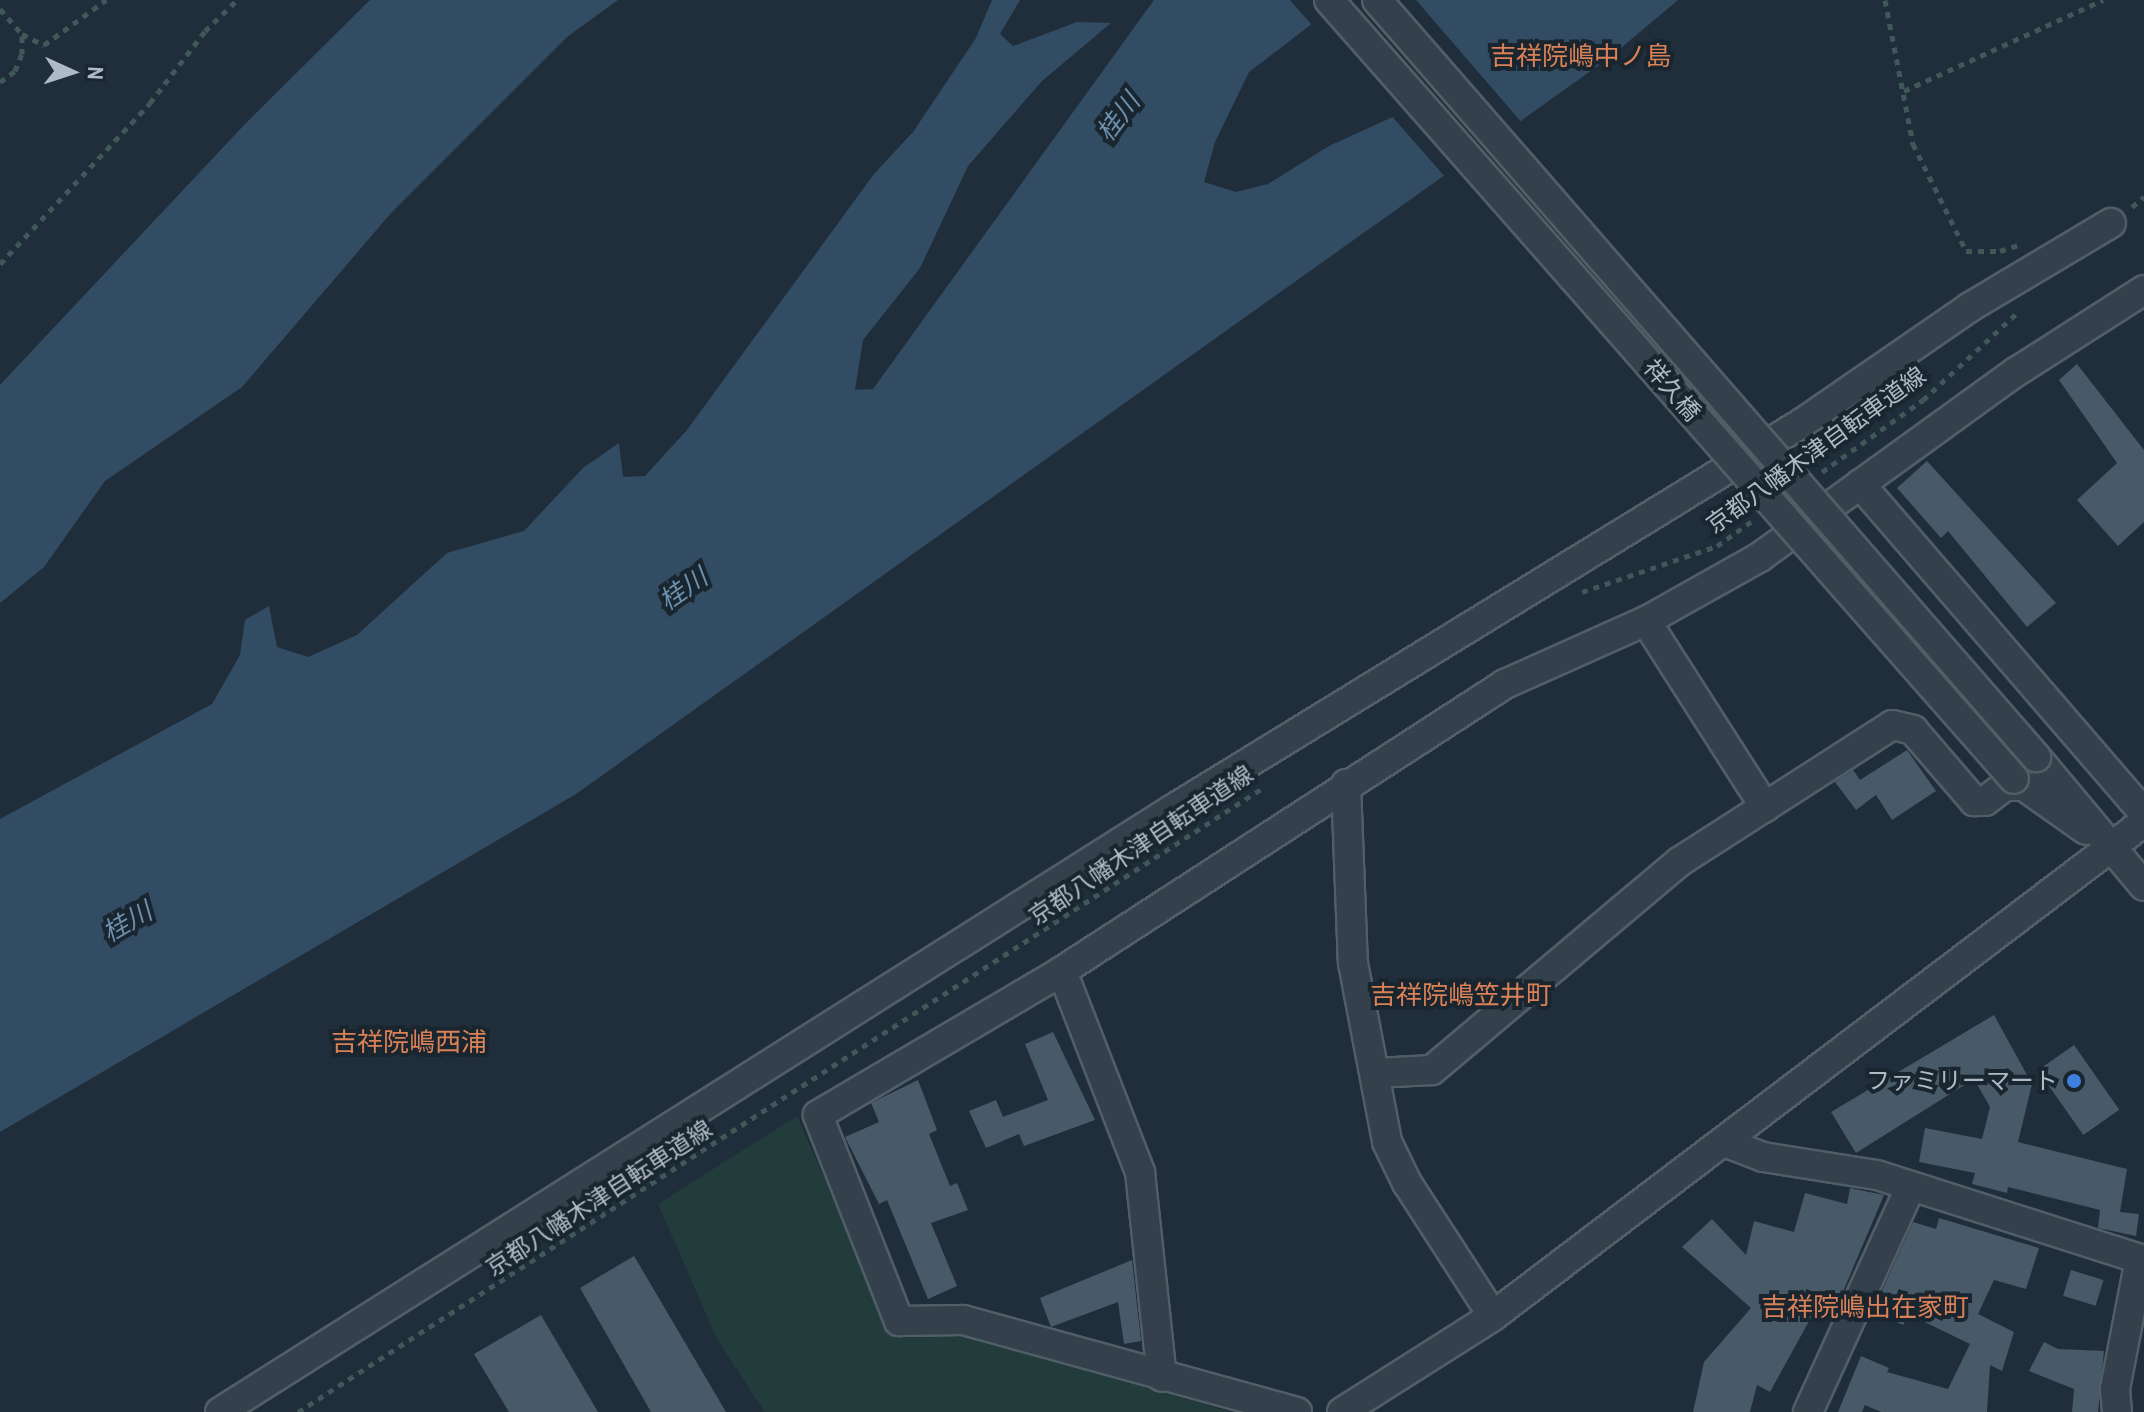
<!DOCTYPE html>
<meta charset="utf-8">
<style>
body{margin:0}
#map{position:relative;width:2144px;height:1412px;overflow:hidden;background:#202e3b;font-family:"Archivo Narrow","Noto Sans JP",sans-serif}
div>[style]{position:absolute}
.green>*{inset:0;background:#223c3c}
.water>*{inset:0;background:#324d63}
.pier>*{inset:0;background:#202e3b}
.building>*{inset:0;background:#485967;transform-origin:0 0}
.path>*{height:5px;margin-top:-2.5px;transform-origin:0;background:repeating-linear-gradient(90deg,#405858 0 6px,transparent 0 12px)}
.roads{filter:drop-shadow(2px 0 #515e68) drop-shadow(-2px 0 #515e68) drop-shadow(0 2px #515e68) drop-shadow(0 -2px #515e68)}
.minor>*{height:28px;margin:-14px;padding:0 14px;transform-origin:14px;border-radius:14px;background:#34404b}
.bridges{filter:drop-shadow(2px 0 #515e68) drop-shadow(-2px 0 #515e68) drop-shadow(0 2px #515e68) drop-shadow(0 -2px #515e68)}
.minor-bridge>*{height:28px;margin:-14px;padding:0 14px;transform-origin:14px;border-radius:14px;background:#34404b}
.dots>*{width:22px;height:22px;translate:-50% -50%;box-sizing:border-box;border:4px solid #19252f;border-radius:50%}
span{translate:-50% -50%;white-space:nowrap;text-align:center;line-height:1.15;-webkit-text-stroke:8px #19252f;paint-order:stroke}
.street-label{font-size:24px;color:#aebbc7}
.poi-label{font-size:24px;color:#aebbc7}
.right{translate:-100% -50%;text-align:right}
.neighbourhood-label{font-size:26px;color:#da8157}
.water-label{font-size:26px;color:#6d90ad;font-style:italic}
.north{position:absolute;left:32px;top:32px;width:80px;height:80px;-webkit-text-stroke:6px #19252f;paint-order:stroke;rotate:93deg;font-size:22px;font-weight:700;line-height:32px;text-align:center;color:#aebbc7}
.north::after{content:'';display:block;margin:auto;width:28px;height:36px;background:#aebbc7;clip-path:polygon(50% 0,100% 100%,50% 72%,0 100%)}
</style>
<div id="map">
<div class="green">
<i style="clip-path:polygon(797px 1116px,893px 1334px,971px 1336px,1230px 1412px,765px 1412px,718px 1341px,658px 1204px)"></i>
</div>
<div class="water">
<i style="clip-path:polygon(370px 0,618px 0,567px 37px,391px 213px,242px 387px,105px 481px,44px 567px,0 603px,0 385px,246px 123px)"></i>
<i style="clip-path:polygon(evenodd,992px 0,1020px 0,1000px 34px,1013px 46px,1077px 22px,1111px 23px,1042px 81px,968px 166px,920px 268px,863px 340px,855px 390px,873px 389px,1154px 0,1678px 0,1609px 58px,576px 794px,0 1132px,0 819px,212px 704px,240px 655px,245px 620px,269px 606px,277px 647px,308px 657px,357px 635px,447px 553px,524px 531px,583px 468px,619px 443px,623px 477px,645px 476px,687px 430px,874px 174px,913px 132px,976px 38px,992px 0,1313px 23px,1397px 115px,1329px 146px,1268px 184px,1236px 192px,1204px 182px,1215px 142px,1249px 72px,1313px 23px)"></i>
</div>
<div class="pier">
<i style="clip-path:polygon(1290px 0,1416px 0,1523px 124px,1446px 178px)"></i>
</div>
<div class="building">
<i style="clip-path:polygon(2077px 364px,2144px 450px,2144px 522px,2118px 546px,2077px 500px,2117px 463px,2059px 380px)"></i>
<i style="clip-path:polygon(1927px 461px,2056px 603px,2027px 627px,1948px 531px,1941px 538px,1897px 488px)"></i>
<i style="clip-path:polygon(1907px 750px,1936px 791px,1892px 820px,1876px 795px,1856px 810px,1835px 782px,1853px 770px,1860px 780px)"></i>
<i style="clip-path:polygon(1994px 1015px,2032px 1084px,2018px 1142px,2127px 1169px,2120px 1212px,2139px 1214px,2136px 1236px,2098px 1228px,2100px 1210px,2008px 1187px,2007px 1193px,1972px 1184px,1975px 1173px,1919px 1162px,1925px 1128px,1982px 1139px,1990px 1107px,1974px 1079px,1856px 1153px,1831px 1112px)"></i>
<i style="clip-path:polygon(1053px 1032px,1095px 1120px,1024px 1146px,1019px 1134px,986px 1148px,969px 1111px,996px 1100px,1003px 1117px,1048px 1100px,1025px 1044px)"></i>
<i style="left:2074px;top:1045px;width:79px;height:44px;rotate:55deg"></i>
<i style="clip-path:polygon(918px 1080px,937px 1130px,929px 1134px,950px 1186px,957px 1183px,968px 1210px,931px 1223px,957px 1286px,928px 1299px,887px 1200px,879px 1204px,845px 1137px,879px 1122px,871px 1103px)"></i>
<i style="clip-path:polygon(1850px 1188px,1884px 1195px,1831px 1320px,1814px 1312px,1770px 1392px,1757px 1385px,1750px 1412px,1693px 1412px,1704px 1362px,1751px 1308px,1682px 1247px,1712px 1219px,1746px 1255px,1754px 1221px,1794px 1232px,1805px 1193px,1847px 1204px)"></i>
<i style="clip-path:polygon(1939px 1218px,2039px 1248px,2026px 1289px,1994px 1280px,1978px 1314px,2014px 1332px,2002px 1371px,1990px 1365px,1987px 1412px,1881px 1412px,1865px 1405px,1862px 1412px,1838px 1412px,1861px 1356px,1889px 1368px,1887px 1372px,1948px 1389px,1970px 1344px,1908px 1314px,1903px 1325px,1873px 1311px,1913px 1222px,1936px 1229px)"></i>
<i style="clip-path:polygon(634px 1256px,726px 1412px,651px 1412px,580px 1288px)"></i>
<i style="clip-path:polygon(1132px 1260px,1141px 1341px,1124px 1344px,1118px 1302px,1051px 1327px,1040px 1298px)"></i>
<i style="left:2071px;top:1270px;width:34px;height:27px;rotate:17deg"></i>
<i style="clip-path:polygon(541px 1315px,598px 1412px,509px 1412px,474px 1354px)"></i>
<i style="clip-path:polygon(2044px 1342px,2058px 1349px,2104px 1351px,2098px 1412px,2072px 1412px,2074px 1389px,2029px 1371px)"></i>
</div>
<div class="path">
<i style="left:1885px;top:0;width:147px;rotate:79deg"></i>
<i style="left:1913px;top:144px;width:119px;rotate:63.6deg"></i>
<i style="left:1966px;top:251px;width:34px"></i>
<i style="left:2000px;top:251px;width:19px;rotate:-18deg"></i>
<i style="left:0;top:9px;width:33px;rotate:49deg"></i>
<i style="left:0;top:82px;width:19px;rotate:-36deg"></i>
<i style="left:15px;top:71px;width:18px;rotate:-68deg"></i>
<i style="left:22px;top:54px;width:20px;rotate:-90deg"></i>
<i style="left:22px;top:34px;width:25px;rotate:27deg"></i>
<i style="left:44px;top:45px;width:77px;rotate:-36deg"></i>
<i style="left:1904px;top:91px;width:219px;rotate:-24.6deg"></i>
<i style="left:2132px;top:207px;width:16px;rotate:-40deg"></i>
<i style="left:0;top:264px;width:220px;rotate:-47deg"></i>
<i style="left:150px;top:103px;width:91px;rotate:-52.6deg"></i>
<i style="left:205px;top:31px;width:45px;rotate:-44.1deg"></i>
<i style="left:1822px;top:472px;width:124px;rotate:-35.5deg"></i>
<i style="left:1923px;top:400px;width:127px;rotate:-42.8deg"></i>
<i style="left:1582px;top:592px;width:143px;rotate:-18.8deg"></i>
<i style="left:1717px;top:546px;width:43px;rotate:-35.5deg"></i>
<i style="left:298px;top:1412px;width:1147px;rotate:-32.9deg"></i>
</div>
<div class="roads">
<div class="minor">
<i style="left:1860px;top:484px;width:435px;rotate:49.2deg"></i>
<i style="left:1646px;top:621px;width:221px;rotate:57.4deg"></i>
<i style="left:2036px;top:757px;width:168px;rotate:50.1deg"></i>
<i style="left:2014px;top:779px;width:88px;rotate:35.3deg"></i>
<i style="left:1346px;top:784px;width:179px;rotate:87.8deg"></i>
<i style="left:1353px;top:963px;width:182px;rotate:79.2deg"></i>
<i style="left:1387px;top:1142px;width:46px;rotate:64deg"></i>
<i style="left:1407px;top:1183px;width:158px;rotate:57.1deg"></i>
<i style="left:1062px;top:971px;width:216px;rotate:68.8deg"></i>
<i style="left:1140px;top:1172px;width:206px;rotate:83.9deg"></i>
<i style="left:1376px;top:1073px;width:56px;rotate:-3.1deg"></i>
<i style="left:1432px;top:1070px;width:323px;rotate:-40.1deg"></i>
<i style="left:1679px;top:862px;width:253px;rotate:-32.7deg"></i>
<i style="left:1892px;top:725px;width:22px;rotate:13deg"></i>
<i style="left:1913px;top:730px;width:94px;rotate:49.3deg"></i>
<i style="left:1974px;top:801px;width:11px"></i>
<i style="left:1985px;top:801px;width:25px;rotate:-37deg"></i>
<i style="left:2005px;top:786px;width:15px"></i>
<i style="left:1724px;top:1142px;width:42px;rotate:21deg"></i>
<i style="left:1763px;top:1157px;width:115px;rotate:9deg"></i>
<i style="left:1877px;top:1175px;width:280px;rotate:17.7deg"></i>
<i style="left:220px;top:1412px;width:1128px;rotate:-32.32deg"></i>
<i style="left:1173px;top:809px;width:738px;rotate:-31.54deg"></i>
<i style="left:1802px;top:423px;width:204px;rotate:-34.6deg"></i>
<i style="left:1970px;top:307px;width:164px;rotate:-30.8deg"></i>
<i style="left:1297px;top:1412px;width:347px;rotate:-164.6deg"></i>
<i style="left:962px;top:1320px;width:63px;rotate:179.1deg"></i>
<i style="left:899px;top:1321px;width:221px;rotate:-111.5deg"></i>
<i style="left:818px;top:1115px;width:283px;rotate:-30.5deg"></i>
<i style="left:1062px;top:971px;width:528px;rotate:-32.94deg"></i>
<i style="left:1505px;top:684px;width:154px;rotate:-24.1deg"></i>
<i style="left:1646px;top:621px;width:131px;rotate:-29.3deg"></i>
<i style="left:1760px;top:557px;width:316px;rotate:-35.9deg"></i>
<i style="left:2016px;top:372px;width:152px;rotate:-32.6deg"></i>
<i style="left:1342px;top:1412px;width:179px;rotate:-32.4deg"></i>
<i style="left:1493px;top:1316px;width:817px;rotate:-37.19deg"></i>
<i style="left:1808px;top:1412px;width:248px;rotate:-65.5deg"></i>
<i style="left:2117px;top:1412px;width:23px;rotate:-95deg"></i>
<i style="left:2115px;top:1389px;width:132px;rotate:-79.1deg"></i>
</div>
</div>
<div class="bridges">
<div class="minor-bridge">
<i style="left:1329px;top:0;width:1037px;rotate:48.67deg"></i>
<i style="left:1377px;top:0;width:1004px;rotate:48.96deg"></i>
</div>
</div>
<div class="dots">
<i style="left:2074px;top:1081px;background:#3f7fe0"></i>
</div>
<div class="street-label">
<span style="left:1672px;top:390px;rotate:49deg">祥久橋</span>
<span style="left:1816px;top:450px;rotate:-36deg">京都八幡木津自転車道線</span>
<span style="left:1141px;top:845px;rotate:-34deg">京都八幡木津自転車道線</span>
<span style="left:599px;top:1198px;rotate:-33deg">京都八幡木津自転車道線</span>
</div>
<div class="poi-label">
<span class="right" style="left:2058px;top:1081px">ファミリーマート</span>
</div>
<div class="neighbourhood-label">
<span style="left:1581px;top:56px">吉祥院嶋中ノ島</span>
<span style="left:1461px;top:995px">吉祥院嶋笠井町</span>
<span style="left:409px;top:1042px">吉祥院嶋西浦</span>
<span style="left:1865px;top:1307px">吉祥院嶋出在家町</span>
</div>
<div class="water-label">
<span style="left:1118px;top:117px;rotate:-53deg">桂川</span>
<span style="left:683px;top:589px;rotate:-35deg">桂川</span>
<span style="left:127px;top:922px;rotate:-30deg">桂川</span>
</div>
<div class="north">N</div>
</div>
